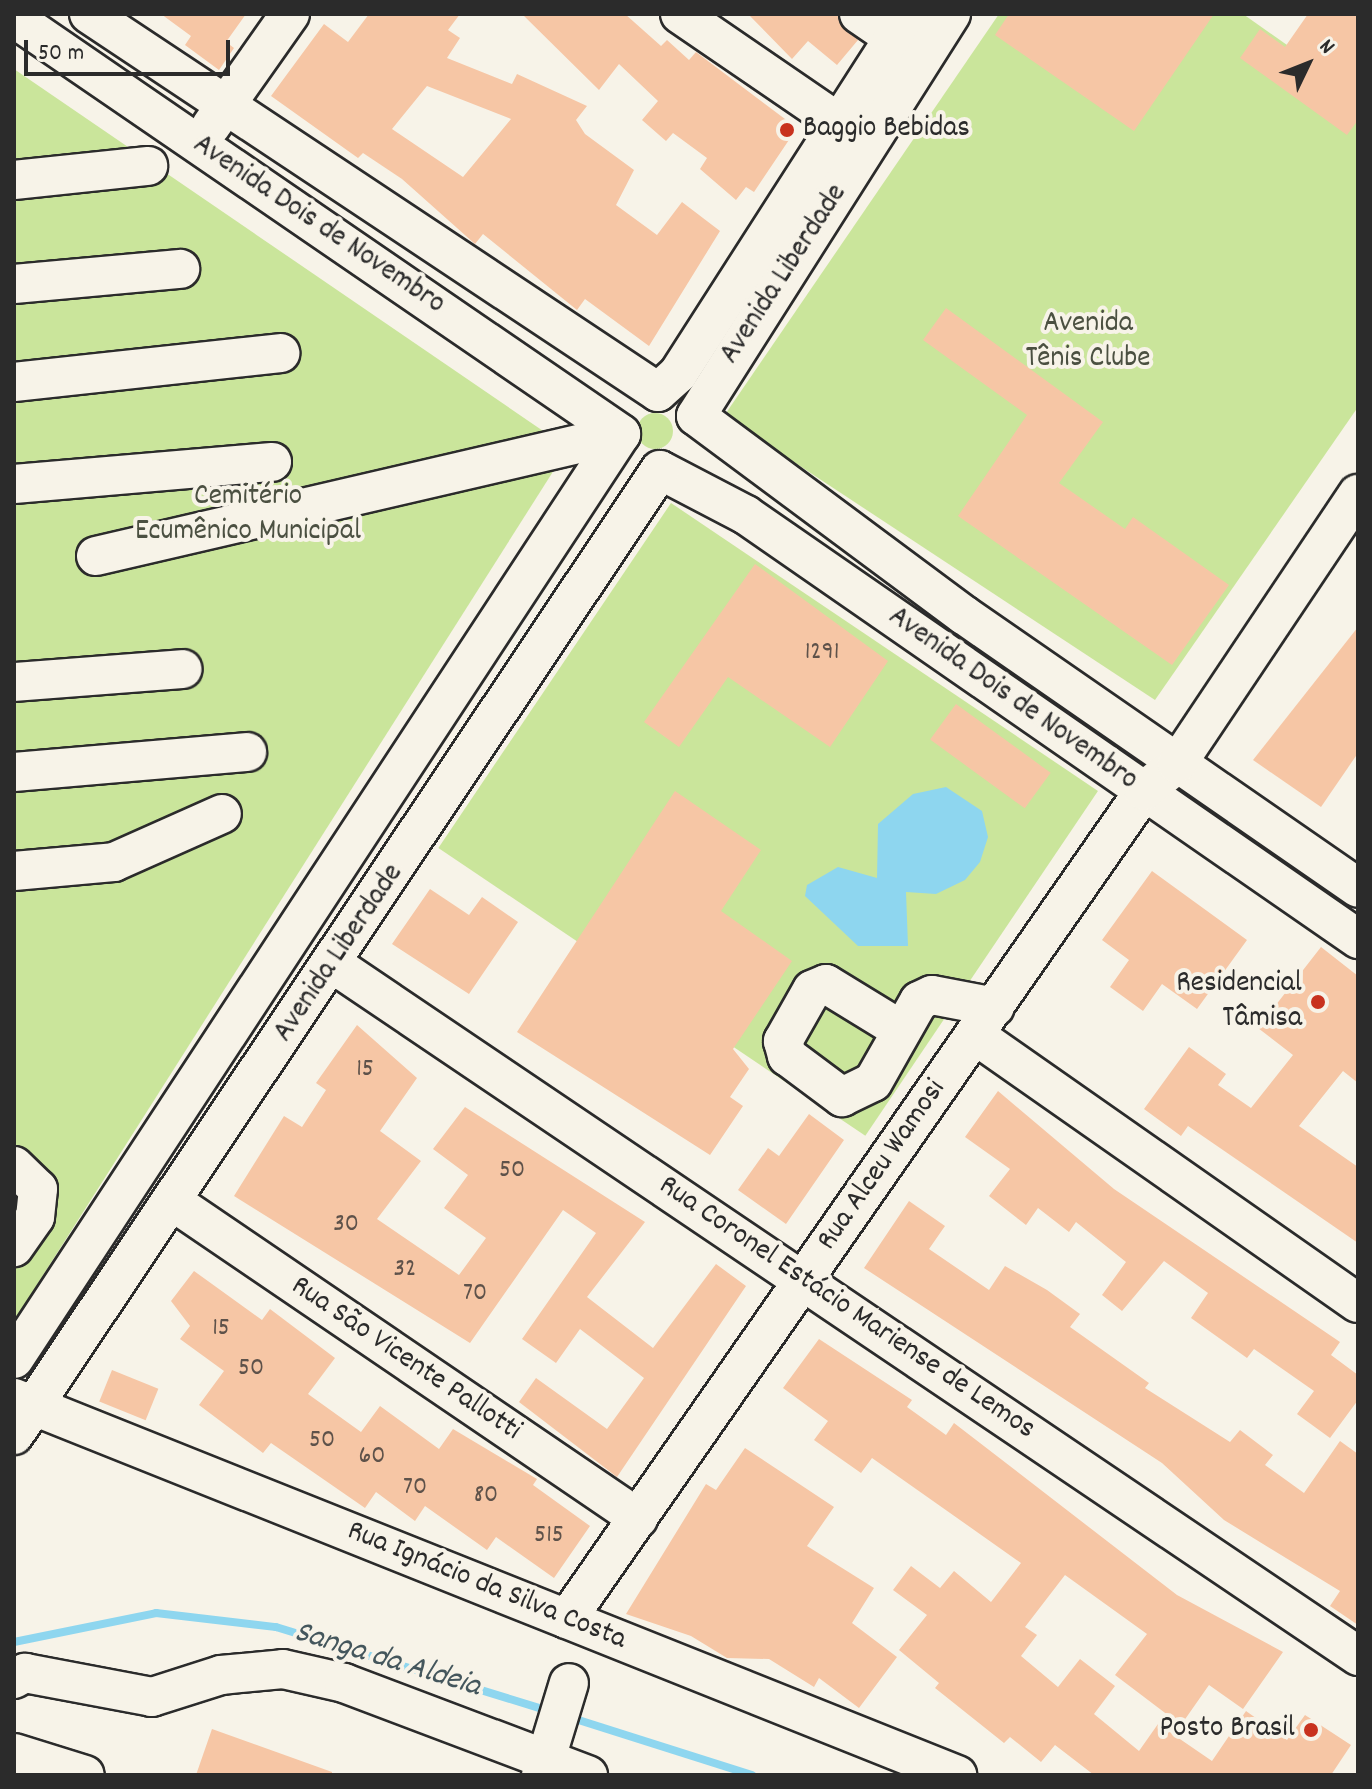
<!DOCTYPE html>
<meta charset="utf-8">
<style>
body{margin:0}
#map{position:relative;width:1372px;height:1789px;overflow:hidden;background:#f7f3e8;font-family:Dekko,sans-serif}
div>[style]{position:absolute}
.green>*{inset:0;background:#cae59b;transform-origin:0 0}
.round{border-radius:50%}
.water>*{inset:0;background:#8ed6ef}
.stream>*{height:8px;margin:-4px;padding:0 4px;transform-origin:4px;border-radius:4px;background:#8ed6ef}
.building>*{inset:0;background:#f6c6a5;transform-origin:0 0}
.roads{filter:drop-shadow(2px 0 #2b2b2b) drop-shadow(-2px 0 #2b2b2b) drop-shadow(0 2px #2b2b2b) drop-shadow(0 -2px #2b2b2b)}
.minor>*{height:38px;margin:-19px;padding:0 19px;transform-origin:19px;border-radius:19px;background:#f7f3e8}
.dots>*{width:22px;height:22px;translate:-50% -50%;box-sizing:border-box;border:4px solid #f7f3e8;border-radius:50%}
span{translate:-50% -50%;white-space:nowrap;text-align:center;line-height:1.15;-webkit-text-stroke:8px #f7f3e8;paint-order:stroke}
.number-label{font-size:26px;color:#5e524a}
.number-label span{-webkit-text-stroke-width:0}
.poi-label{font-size:30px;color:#2b2b2b}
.left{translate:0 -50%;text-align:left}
.right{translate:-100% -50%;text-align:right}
.street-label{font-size:30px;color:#2b2b2b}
.park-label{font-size:30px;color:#4b5041}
.water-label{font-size:32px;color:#44565c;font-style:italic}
.frame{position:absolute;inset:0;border:16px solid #2b2b2b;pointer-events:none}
.north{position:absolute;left:1268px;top:24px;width:80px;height:80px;-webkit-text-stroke:6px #f7f3e8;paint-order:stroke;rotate:47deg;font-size:22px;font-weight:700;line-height:32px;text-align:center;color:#2b2b2b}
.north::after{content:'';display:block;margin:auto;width:28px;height:36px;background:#2b2b2b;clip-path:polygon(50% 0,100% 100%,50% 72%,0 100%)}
.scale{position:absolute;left:24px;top:40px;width:206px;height:36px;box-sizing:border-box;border:4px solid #2b2b2b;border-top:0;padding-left:10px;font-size:24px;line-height:28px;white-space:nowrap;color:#2b2b2b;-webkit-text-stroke:6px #f7f3e8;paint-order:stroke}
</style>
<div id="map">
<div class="green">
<i style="clip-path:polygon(999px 14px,1243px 14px,1358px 95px,1358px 407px,1155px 700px,724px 416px)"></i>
<i style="clip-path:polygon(14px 69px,568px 448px,14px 1321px)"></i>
<i class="round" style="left:637px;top:413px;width:36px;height:36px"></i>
<i style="left:671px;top:503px;width:515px;height:416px;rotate:34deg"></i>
</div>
<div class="water">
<i style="clip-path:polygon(946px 787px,982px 811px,988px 837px,980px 862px,965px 880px,936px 894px,906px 892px,908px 946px,858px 946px,805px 896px,807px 885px,838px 867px,877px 878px,878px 824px,913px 794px)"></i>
</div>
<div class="stream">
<i style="left:14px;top:1642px;width:145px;rotate:-11.5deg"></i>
<i style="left:156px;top:1613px;width:121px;rotate:6.7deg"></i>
<i style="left:276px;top:1627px;width:286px;rotate:17.1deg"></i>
<i style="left:569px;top:1717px;width:192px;rotate:17.6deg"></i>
</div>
<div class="building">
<i style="clip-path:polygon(161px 14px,246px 14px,226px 42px,234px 48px,219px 70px,185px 45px,191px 36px)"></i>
<i style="clip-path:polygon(evenodd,369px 14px,460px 14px,448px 30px,460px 38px,447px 58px,512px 84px,517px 74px,587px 106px,576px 120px,585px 134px,634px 170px,616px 205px,657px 235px,682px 202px,720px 231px,649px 346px,585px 299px,577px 310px,483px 234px,475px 244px,402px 179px,363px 153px,358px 158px,271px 96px,324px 24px,348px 42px,369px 14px,427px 86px,511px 119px,463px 177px,392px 129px,427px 86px)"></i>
<i style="clip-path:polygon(522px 14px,625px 14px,661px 46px,667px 40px,689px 60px,696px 52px,797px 128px,754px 192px,746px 187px,736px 200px,700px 169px,707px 158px,673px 133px,666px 141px,642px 120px,658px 101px,619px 64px,599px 90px)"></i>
<i style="clip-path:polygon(748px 14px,837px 14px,858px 40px,837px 65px,808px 41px,792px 59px)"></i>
<i style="clip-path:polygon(1009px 14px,1214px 14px,1134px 131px,995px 35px)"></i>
<i style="clip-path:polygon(1308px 14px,1358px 14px,1358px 120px,1347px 135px,1240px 58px,1260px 29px,1285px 47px)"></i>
<i style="clip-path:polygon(946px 308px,1103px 422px,1059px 483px,1125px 529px,1133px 517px,1229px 585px,1172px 665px,958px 516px,1027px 415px,923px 340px)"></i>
<i style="clip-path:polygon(755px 564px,888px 661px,830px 747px,728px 677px,679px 747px,644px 722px)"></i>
<i style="clip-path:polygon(1358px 627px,1358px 753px,1321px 807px,1253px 760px)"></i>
<i style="left:956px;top:704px;width:117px;height:44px;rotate:36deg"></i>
<i style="clip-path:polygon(675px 791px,761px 850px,721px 911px,792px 961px,733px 1049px,749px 1069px,730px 1097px,743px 1106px,710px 1155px,517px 1032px)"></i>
<i style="clip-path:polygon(1152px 871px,1247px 940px,1197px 1009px,1162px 984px,1143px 1011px,1110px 987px,1129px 960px,1102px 940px)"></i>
<i style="clip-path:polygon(430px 889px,469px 915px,482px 897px,518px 922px,469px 994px,392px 944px)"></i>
<i style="clip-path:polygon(1321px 947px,1358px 976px,1358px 1083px,1343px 1071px,1299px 1126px,1358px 1167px,1358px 1243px,1188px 1126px,1181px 1136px,1144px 1109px,1189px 1047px,1226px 1074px,1218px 1085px,1251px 1108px,1293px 1055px,1258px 1028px)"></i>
<i style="clip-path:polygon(357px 1025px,417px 1078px,380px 1131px,421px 1161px,377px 1219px,459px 1275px,486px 1238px,444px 1208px,468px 1175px,433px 1149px,465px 1107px,645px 1222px,587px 1297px,653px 1348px,716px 1264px,746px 1286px,617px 1477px,519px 1402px,536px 1378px,607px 1429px,644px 1378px,580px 1329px,556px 1363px,522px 1339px,596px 1233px,563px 1210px,470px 1343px,234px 1196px,284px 1116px,302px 1127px,326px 1090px,316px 1083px)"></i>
<i style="clip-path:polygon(998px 1091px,1114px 1189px,1340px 1342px,1331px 1355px,1358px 1375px,1358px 1400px,1330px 1438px,1297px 1414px,1314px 1391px,1254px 1349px,1247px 1358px,1191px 1318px,1208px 1293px,1164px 1261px,1122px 1311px,1102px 1295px,1126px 1262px,1076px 1222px,1069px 1232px,1038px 1208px,1026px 1225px,989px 1196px,1010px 1169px,965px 1137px)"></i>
<i style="clip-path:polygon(809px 1114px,844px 1140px,786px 1224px,738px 1190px,768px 1148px,779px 1156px)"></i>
<i style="clip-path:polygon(909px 1201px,945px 1226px,929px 1249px,989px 1290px,1005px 1266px,1047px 1290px,1080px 1314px,1070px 1327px,1149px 1383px,1145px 1388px,1230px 1442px,1240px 1430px,1273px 1455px,1265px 1465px,1304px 1493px,1340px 1441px,1358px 1454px,1358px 1625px,1330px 1606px,1340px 1591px,1224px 1520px,1162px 1463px,864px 1268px)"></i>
<i style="clip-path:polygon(194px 1271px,262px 1320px,270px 1309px,335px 1358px,308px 1394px,361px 1432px,380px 1406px,439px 1449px,453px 1429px,537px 1479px,533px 1485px,590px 1526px,554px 1578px,496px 1537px,487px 1550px,425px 1506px,415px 1521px,376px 1492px,365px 1508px,271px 1443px,263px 1453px,199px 1405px,224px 1371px,180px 1339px,190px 1326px,171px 1301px)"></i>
<i style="clip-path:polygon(819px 1339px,912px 1400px,907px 1407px,946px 1435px,954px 1423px,1177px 1595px,1283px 1652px,1243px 1709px,1209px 1685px,1181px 1725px,1115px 1675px,1147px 1634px,1065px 1575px,1025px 1627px,1037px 1635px,1021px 1656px,1058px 1687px,1080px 1659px,1115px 1686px,1094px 1714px,1139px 1751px,1158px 1724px,1212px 1761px,1246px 1711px,1287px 1740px,1305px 1715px,1351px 1745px,1331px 1775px,1094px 1775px,1055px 1745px,1041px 1762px,1010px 1737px,1004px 1743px,935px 1688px,939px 1683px,899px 1650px,927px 1615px,893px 1590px,911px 1566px,940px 1588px,954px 1571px,991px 1602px,1021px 1563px,872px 1458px,861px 1473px,814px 1440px,828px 1421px,783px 1388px)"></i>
<i style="left:112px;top:1370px;width:50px;height:34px;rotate:22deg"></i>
<i style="clip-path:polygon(745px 1448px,834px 1507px,807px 1546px,874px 1588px,852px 1623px,897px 1657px,859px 1708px,819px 1678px,814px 1687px,769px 1659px,727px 1658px,691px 1636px,626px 1614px,706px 1484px,716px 1490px)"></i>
<i style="clip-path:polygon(212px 1729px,332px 1772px,332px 1775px,196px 1775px)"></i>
</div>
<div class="roads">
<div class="minor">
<i style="left:89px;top:14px;width:683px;rotate:33.6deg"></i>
<i style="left:680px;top:14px;width:191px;rotate:34.4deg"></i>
<i style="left:859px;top:14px;width:42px;rotate:34.4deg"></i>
<i style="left:14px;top:18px;width:736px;rotate:34.42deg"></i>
<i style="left:211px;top:126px;width:137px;rotate:-54.8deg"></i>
<i style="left:14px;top:180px;width:135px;rotate:-6deg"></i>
<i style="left:14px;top:284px;width:167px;rotate:-5.2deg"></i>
<i style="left:14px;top:382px;width:268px;rotate:-6.2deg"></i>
<i style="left:658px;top:392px;width:27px;rotate:-42deg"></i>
<i style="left:678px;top:374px;width:428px;rotate:-57.3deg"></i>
<i style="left:696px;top:416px;width:334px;rotate:36.6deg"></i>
<i style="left:964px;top:615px;width:479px;rotate:34.7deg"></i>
<i style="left:696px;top:416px;width:476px;rotate:-57.6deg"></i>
<i style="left:660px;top:470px;width:97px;rotate:27.6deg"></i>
<i style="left:746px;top:515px;width:745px;rotate:34.71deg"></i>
<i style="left:14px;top:484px;width:259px;rotate:-4.9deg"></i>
<i style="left:96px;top:556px;width:539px;rotate:-13.08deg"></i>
<i style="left:14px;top:682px;width:169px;rotate:-4.4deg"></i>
<i style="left:14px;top:772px;width:234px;rotate:-4.9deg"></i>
<i style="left:14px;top:871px;width:100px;rotate:-5.1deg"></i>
<i style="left:114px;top:862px;width:118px;rotate:-24deg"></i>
<i style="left:333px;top:964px;width:1237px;rotate:34.02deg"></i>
<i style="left:901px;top:1030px;width:88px;rotate:-148.5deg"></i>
<i style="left:826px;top:984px;width:15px;rotate:157deg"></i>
<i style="left:812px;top:990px;width:59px;rotate:119.6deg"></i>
<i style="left:783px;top:1041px;width:16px;rotate:75deg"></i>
<i style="left:787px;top:1056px;width:69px;rotate:36.7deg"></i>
<i style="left:842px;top:1097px;width:34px;rotate:-26deg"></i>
<i style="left:873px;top:1082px;width:93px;rotate:-60.4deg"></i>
<i style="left:919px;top:1001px;width:14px;rotate:-25deg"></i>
<i style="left:932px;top:995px;width:64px;rotate:10.8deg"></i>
<i style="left:975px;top:1035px;width:467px;rotate:35deg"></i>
<i style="left:14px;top:1166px;width:33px;rotate:44deg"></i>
<i style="left:38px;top:1189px;width:28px;rotate:96deg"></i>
<i style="left:35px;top:1217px;width:37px;rotate:125deg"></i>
<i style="left:172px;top:1201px;width:564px;rotate:34.23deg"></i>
<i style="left:14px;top:1359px;width:1106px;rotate:-56.73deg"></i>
<i style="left:14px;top:1398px;width:1016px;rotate:21.79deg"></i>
<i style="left:14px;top:1435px;width:1161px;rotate:-56.2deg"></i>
<i style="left:567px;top:1619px;width:1009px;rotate:-55.13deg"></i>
<i style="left:1144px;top:791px;width:43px;rotate:-39.3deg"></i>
<i style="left:1177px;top:764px;width:325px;rotate:-56.2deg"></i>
<i style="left:14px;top:1679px;width:13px;rotate:-29deg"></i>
<i style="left:25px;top:1673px;width:129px;rotate:10.7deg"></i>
<i style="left:152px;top:1697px;width:72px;rotate:-17.7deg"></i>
<i style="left:221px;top:1675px;width:62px;rotate:-5.5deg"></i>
<i style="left:283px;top:1669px;width:63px;rotate:12.9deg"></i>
<i style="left:344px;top:1683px;width:261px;rotate:20.7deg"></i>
<i style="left:14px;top:1753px;width:74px;rotate:17.2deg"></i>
<i style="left:541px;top:1775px;width:96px;rotate:-73.1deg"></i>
</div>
</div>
<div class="dots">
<i style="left:787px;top:130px;background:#c8321e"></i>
<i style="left:1318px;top:1002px;background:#c8321e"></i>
<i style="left:1311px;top:1730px;background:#c8321e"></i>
</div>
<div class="number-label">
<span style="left:822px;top:653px">1291</span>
<span style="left:365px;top:1070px">15</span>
<span style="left:512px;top:1171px">50</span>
<span style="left:346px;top:1225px">30</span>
<span style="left:405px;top:1270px">32</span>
<span style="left:475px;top:1294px">70</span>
<span style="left:221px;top:1329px">15</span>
<span style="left:251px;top:1369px">50</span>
<span style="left:322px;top:1441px">50</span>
<span style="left:372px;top:1457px">60</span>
<span style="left:415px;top:1488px">70</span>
<span style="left:486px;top:1496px">80</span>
<span style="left:549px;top:1536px">515</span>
</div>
<div class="poi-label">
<span class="left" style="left:803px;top:130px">Baggio Bebidas</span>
<span class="right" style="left:1302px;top:1002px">Residencial<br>Tâmisa</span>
<span class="right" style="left:1295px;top:1730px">Posto Brasil</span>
</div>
<div class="street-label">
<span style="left:318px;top:226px;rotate:34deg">Avenida Dois de Novembro</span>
<span style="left:785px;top:275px;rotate:-57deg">Avenida Liberdade</span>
<span style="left:1012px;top:700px;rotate:35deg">Avenida Dois de Novembro</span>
<span style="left:340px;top:954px;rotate:-56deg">Avenida Liberdade</span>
<span style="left:883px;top:1166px;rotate:-55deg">Rua Alceu Wamosi</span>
<span style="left:846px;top:1309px;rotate:34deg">Rua Coronel Estácio Mariense de Lemos</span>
<span style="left:405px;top:1360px;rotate:34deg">Rua São Vicente Pallotti</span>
<span style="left:486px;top:1587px;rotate:22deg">Rua Ignácio da Silva Costa</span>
</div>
<div class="park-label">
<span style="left:1088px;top:342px">Avenida<br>Tênis Clube</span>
<span style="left:248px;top:515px">Cemitério<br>Ecumênico Municipal</span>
</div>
<div class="water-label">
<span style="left:387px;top:1661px;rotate:17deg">Sanga da Aldeia</span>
</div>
<div class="frame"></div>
<div class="north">N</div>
<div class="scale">50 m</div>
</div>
